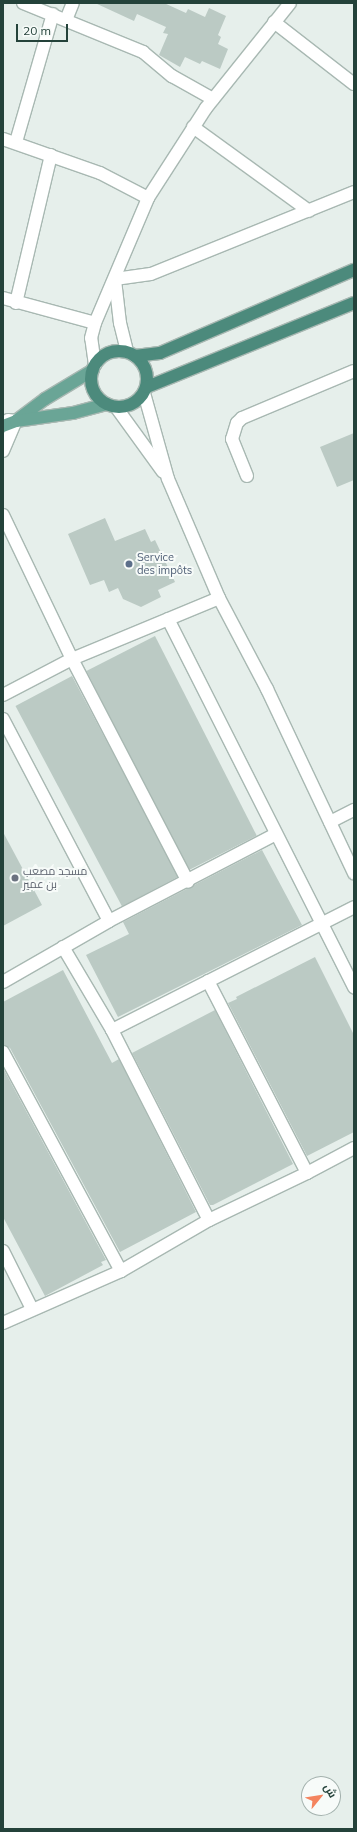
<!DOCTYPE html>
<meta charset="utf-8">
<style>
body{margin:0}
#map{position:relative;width:357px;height:1832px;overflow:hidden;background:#e6efeb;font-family:Mulish,Cairo,sans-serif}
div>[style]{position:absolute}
.building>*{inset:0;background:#bbcac4;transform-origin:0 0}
.roads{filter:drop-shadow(1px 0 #a8b8b2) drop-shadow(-1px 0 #a8b8b2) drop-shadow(0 1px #a8b8b2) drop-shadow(0 -1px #a8b8b2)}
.minor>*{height:12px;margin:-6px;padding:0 6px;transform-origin:6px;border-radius:6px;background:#fff}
.tertiary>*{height:12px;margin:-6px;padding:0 6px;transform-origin:6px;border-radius:6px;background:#fff}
.secondary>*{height:12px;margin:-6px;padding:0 6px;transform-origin:6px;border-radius:6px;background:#fff}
.primary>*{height:12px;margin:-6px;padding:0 6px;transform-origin:6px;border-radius:6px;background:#6aa596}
.trunk>*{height:12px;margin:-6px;padding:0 6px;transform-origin:6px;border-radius:6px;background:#4c8a7c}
.trunk>.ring{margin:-6px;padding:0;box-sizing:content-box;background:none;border:12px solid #4c8a7c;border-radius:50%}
.dots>*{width:11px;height:11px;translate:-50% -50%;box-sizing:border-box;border:2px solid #f7fbf9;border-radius:50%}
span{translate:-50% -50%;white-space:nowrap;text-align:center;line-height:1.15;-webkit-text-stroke:4px #f7fbf9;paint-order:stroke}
.service-label{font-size:11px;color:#4e5e75}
.left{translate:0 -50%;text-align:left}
.worship-label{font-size:11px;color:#5b616d}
.frame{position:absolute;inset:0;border:4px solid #24423a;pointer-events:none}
.north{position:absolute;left:301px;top:1776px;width:40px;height:40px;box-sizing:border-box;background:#f7fbf9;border:1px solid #a3b1ad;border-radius:50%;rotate:60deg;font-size:11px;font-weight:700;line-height:16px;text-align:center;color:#24423a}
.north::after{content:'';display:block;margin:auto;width:14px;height:18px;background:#f4845f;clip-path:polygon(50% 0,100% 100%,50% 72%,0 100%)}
.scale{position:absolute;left:16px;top:24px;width:52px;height:18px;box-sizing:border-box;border:2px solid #24423a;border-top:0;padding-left:5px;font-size:12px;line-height:14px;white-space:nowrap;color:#24423a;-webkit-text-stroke:3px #f7fbf9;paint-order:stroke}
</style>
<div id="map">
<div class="building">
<i style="clip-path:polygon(95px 3px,164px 3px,186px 13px,188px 9px,205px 17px,209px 8px,226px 16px,218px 35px,221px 37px,218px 44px,228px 49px,220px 69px,202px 61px,200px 64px,185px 57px,180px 67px,159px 55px,168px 34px,163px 33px,166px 27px,137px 14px,134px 21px)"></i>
<i style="clip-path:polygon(354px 433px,354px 480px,337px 487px,320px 447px)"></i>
<i style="clip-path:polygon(105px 518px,115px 541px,145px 529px,151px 542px,155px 540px,175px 582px,158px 590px,161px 597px,141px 607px,123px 599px,118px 588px,109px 592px,104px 580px,90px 585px,68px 534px)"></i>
<i style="left:155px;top:636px;width:224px;height:77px;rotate:63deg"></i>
<i style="left:72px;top:676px;width:227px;height:64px;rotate:62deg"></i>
<i style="clip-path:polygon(3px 832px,42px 905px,3px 926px)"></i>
<i style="clip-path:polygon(262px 850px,302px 925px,118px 1017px,86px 955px,129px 934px,123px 922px)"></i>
<i style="clip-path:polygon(315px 957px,354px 1035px,354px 1132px,307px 1156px,228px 1003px,237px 999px,236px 997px)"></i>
<i style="clip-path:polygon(63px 970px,112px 1063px,119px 1059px,196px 1212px,120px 1252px,10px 1048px,3px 1045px,3px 1002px)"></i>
<i style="clip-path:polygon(215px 1010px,293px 1164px,213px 1205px,210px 1205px,132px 1053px)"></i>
<i style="clip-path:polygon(3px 1068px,106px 1260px,101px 1262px,103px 1265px,45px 1296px,3px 1217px)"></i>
</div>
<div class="roads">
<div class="minor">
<i style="left:23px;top:3px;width:130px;rotate:22.2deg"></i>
<i style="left:143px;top:52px;width:38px;rotate:40deg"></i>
<i style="left:172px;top:76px;width:47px;rotate:29.3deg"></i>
<i style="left:66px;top:20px;width:18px;rotate:-68deg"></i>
<i style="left:274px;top:22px;width:101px;rotate:37.8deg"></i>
<i style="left:193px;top:127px;width:143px;rotate:35.9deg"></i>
<i style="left:3px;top:139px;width:103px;rotate:19.3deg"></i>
<i style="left:100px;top:173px;width:54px;rotate:27.5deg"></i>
<i style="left:16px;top:142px;width:133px;rotate:-73.9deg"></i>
<i style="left:115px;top:279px;width:36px;rotate:-8deg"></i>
<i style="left:151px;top:274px;width:219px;rotate:-22deg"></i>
<i style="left:3px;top:298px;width:95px;rotate:15.2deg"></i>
<i style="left:16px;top:303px;width:152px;rotate:-76.7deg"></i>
<i style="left:3px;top:451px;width:33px;rotate:-67deg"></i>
<i style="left:16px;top:421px;width:8px;rotate:-173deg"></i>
<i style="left:247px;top:476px;width:40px;rotate:-112deg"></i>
<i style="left:232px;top:439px;width:17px;rotate:-73deg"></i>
<i style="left:237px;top:423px;width:7px;rotate:-45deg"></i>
<i style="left:242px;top:418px;width:121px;rotate:-22.8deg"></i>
<i style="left:3px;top:515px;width:160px;rotate:64.4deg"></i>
<i style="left:72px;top:659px;width:251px;rotate:62.5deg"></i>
<i style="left:168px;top:619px;width:413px;rotate:63.2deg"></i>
<i style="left:3px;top:695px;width:78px;rotate:-27.6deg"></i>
<i style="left:72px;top:659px;width:159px;rotate:-22.5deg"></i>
<i style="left:3px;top:719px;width:228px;rotate:62.3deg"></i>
<i style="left:330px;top:822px;width:27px;rotate:-27deg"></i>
<i style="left:63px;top:947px;width:96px;rotate:59.4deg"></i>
<i style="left:112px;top:1030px;width:213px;rotate:63deg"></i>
<i style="left:208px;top:981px;width:216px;rotate:62.7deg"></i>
<i style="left:3px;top:982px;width:122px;rotate:-29.9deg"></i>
<i style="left:109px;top:921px;width:188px;rotate:-27.5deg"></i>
<i style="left:112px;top:1030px;width:271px;rotate:-26.9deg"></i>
<i style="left:3px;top:1052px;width:249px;rotate:61.7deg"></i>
<i style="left:3px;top:1251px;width:65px;rotate:63.4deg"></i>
<i style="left:3px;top:1323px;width:129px;rotate:-23.8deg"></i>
<i style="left:121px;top:1271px;width:102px;rotate:-30.1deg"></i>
<i style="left:209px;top:1220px;width:109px;rotate:-25.6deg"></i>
<i style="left:307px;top:1173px;width:53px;rotate:-28deg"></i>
</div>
<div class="tertiary">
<i style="left:115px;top:280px;width:43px;rotate:83.4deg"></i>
<i style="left:120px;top:323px;width:30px;rotate:76deg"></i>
<i style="left:95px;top:365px;width:27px;rotate:-98deg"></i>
<i style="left:91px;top:338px;width:16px;rotate:-75deg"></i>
<i style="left:95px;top:323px;width:136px;rotate:-67deg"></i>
<i style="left:148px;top:198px;width:107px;rotate:-57.2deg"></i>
<i style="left:206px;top:108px;width:134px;rotate:-51.3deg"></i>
</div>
<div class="secondary">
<i style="left:144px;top:393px;width:89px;rotate:74.4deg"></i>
<i style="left:168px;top:479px;width:129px;rotate:66.8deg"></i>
<i style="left:219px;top:598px;width:103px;rotate:62.2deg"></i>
<i style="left:267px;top:689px;width:204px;rotate:64.7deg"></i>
<i style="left:116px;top:407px;width:80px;rotate:54.1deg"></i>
</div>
<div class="primary">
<i style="left:17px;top:420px;width:35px;rotate:-37deg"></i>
<i style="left:45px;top:399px;width:56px;rotate:-31.1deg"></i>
<i style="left:3px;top:426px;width:14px;rotate:-21deg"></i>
<i style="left:16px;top:421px;width:58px;rotate:-8deg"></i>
<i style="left:73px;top:413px;width:35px;rotate:-15deg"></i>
</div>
<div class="trunk">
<i class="ring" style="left:91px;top:351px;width:44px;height:44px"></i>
<i style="left:135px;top:356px;width:25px;rotate:-7deg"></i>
<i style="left:160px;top:353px;width:211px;rotate:-23.2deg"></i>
<i style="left:147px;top:387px;width:223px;rotate:-22.1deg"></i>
</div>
</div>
<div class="dots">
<i style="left:129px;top:564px;background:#5c6f8a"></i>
<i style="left:15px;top:878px;background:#6b7280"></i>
</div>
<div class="service-label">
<span class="left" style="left:137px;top:564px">Service<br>des impôts</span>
</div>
<div class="worship-label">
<span class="left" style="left:23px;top:878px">مسجد مصعب<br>بن عمير</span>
</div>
<div class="frame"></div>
<div class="north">ش</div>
<div class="scale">20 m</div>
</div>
